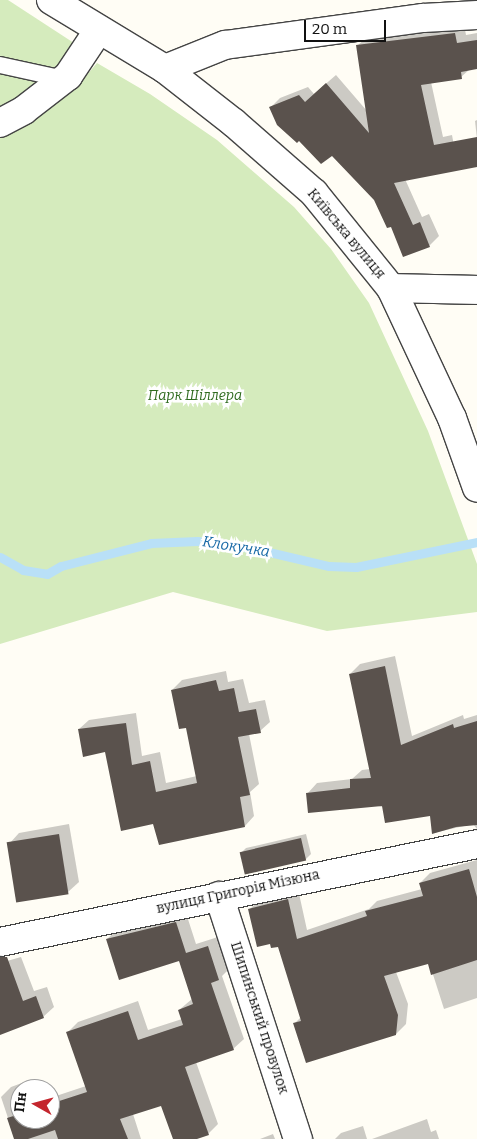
<!DOCTYPE html>
<meta charset="utf-8">
<style>
body{margin:0}
#map{position:relative;width:477px;height:1139px;overflow:hidden;background:#fffdf5;font-family:Bitter,serif}
div>[style]{position:absolute}
.green>*{inset:0;background:#d5ebbd}
.shadow>*{inset:0;background:#0003}
.stream>*{height:9px;margin:-4.5px;padding:0 4.5px;transform-origin:4.5px;border-radius:4.5px;background:#b9e0f7}
.building>*{inset:0;background:#5a524d;transform-origin:0 0}
.roads{filter:drop-shadow(1px 0 #444) drop-shadow(-1px 0 #444) drop-shadow(0 1px #444) drop-shadow(0 -1px #444)}
.service>*{height:16px;margin:-8px;padding:0 8px;transform-origin:8px;border-radius:8px;background:#fff}
.minor>*{height:28px;margin:-14px;padding:0 14px;transform-origin:14px;border-radius:14px;background:#fff}
.tertiary>*{height:28px;margin:-14px;padding:0 14px;transform-origin:14px;border-radius:14px;background:#fff}
span{translate:-50% -50%;white-space:nowrap;text-align:center;line-height:1.15;-webkit-text-stroke:5px #fff;paint-order:stroke}
.street-label{font-size:14px;color:#111}
.park-label{font-size:14px;color:#2f6b1f;font-style:italic}
.water-label{font-size:15px;color:#1768a6;font-style:italic}
.north{position:absolute;left:10px;top:1079px;width:50px;height:50px;box-sizing:border-box;background:#fff;border:1px solid #a0a0a0;border-radius:50%;rotate:277deg;font-size:14px;font-weight:700;line-height:20px;text-align:center;color:#111}
.north::after{content:'';display:block;margin:auto;width:18px;height:22px;background:#c4262e;clip-path:polygon(50% 0,100% 100%,50% 72%,0 100%)}
.scale{position:absolute;left:304px;top:20px;width:82px;height:22px;box-sizing:border-box;border:2px solid #111;border-top:0;padding-left:6px;font-size:15px;line-height:18px;white-space:nowrap;color:#111;-webkit-text-stroke:4px #fff;paint-order:stroke}
</style>
<div id="map">
<div class="green">
<i style="clip-path:polygon(0 0,8px 0,77px 45px,61px 69px,0 115px)"></i>
<i style="clip-path:polygon(97px 63px,150px 94px,217px 140px,294px 207px,331px 249px,369px 303px,428px 431px,477px 564px,477px 612px,327px 631px,173px 592px,0 644px,0 136px,30px 123px,73px 91px)"></i>
</div>
<div class="shadow">
<i style="clip-path:polygon(464px 24px,466px 35px,477px 33px,477px 68px,470px 69px,461px 77px,431px 82px,443px 137px,452px 135px,457px 162px,405px 179px,422px 217px,429px 214px,439px 236px,429px 246px,392px 225px,375px 200px,332px 154px,271px 107px,280px 98px,308px 87px,314px 94px,336px 75px,367px 111px,357px 46px,367px 37px)"></i>
<i style="clip-path:polygon(477px 120px,477px 139px,475px 121px)"></i>
<i style="clip-path:polygon(395px 656px,412px 736px,463px 715px,464px 719px,477px 715px,477px 829px,473px 824px,433px 833px,431px 815px,307px 794px,317px 783px,352px 779px,362px 770px,370px 769px,350px 674px,360px 664px)"></i>
<i style="clip-path:polygon(226px 671px,228px 682px,243px 679px,249px 703px,265px 700px,270px 722px,260px 731px,249px 734px,259px 784px,250px 792px,254px 816px,245px 826px,154px 823px,106px 751px,79px 729px,89px 720px,136px 713px,142px 756px,160px 752px,166px 783px,197px 776px,187px 726px,172px 690px,182px 680px)"></i>
<i style="clip-path:polygon(69px 824px,79px 882px,68px 892px,9px 844px,19px 833px)"></i>
<i style="clip-path:polygon(306px 834px,311px 854px,306px 859px,246px 874px,241px 853px,246px 848px)"></i>
<i style="clip-path:polygon(477px 860px,477px 998px,444px 1009px,429px 962px,396px 972px,408px 1004px,406px 1024px,396px 1034px,294px 1024px,301px 1017px,278px 945px,250px 909px,260px 899px,298px 889px,307px 930px,369px 909px,377px 901px,422px 889px,420px 883px,430px 873px)"></i>
<i style="clip-path:polygon(186px 913px,196px 944px,218px 937px,229px 969px,222px 976px,244px 1039px,233px 1049px,196px 1062px,218px 1124px,208px 1134px,193px 1139px,174px 1139px,162px 1104px,133px 1114px,141px 1139px,15px 1139px,1px 1097px,11px 1087px,30px 1080px,33px 1089px,20px 1089px,20px 1119px,50px 1119px,50px 1098px,86px 1086px,68px 1032px,78px 1022px,138px 1001px,148px 1030px,182px 1019px,179px 1010px,192px 999px,179px 959px,107px 939px,117px 930px)"></i>
<i style="clip-path:polygon(21px 957px,34px 991px,47px 987px,54px 1007px,43px 1017px,0 1033px,0 963px)"></i>
<i style="clip-path:polygon(427px 1119px,431px 1132px,436px 1130px,439px 1139px,372px 1139px)"></i>
<i style="clip-path:polygon(363px 1126px,367px 1139px,335px 1139px,341px 1133px)"></i>
<i style="clip-path:polygon(273px 1134px,275px 1139px,260px 1139px)"></i>
</div>
<div class="stream">
<i style="left:0;top:557px;width:26px;rotate:29deg"></i>
<i style="left:23px;top:570px;width:24px;rotate:9deg"></i>
<i style="left:47px;top:574px;width:16px;rotate:-30deg"></i>
<i style="left:61px;top:566px;width:93px;rotate:-14.3deg"></i>
<i style="left:151px;top:543px;width:46px;rotate:-2.5deg"></i>
<i style="left:197px;top:541px;width:55px;rotate:7.3deg"></i>
<i style="left:252px;top:548px;width:79px;rotate:13.2deg"></i>
<i style="left:329px;top:566px;width:27px;rotate:2deg"></i>
<i style="left:356px;top:567px;width:124px;rotate:-11.7deg"></i>
</div>
<div class="building">
<i style="clip-path:polygon(455px 33px,457px 43px,477px 40px,477px 69px,461px 72px,462px 79px,421px 85px,434px 145px,477px 137px,477px 167px,394px 183px,413px 225px,420px 222px,430px 247px,403px 257px,391px 227px,387px 228px,374px 200px,332px 156px,321px 164px,299px 141px,297px 143px,277px 125px,269px 107px,299px 95px,305px 102px,326px 83px,369px 133px,356px 45px)"></i>
<i style="clip-path:polygon(385px 666px,401px 745px,453px 724px,454px 728px,477px 721px,477px 825px,456px 827px,432px 834px,430px 816px,385px 823px,382px 806px,308px 813px,306px 793px,350px 788px,350px 779px,371px 778px,349px 674px)"></i>
<i style="clip-path:polygon(216px 680px,219px 691px,234px 688px,239px 712px,256px 709px,261px 733px,238px 737px,250px 795px,240px 797px,245px 827px,159px 845px,153px 824px,121px 831px,105px 752px,83px 757px,78px 729px,126px 723px,132px 765px,150px 761px,156px 792px,197px 783px,186px 728px,179px 729px,171px 690px)"></i>
<i style="left:59px;top:834px;width:61px;height:53px;rotate:81deg"></i>
<i style="left:301px;top:838px;width:23px;height:63px;rotate:77deg"></i>
<i style="clip-path:polygon(469px 869px,477px 897px,477px 960px,431px 975px,428px 964px,384px 976px,398px 1015px,396px 1035px,306px 1063px,293px 1023px,301px 1021px,278px 947px,271px 948px,270px 944px,257px 947px,248px 909px,288px 899px,297px 939px,367px 916px,365px 911px,423px 896px,419px 883px)"></i>
<i style="clip-path:polygon(176px 922px,186px 953px,208px 946px,219px 980px,211px 983px,234px 1050px,185px 1067px,209px 1135px,197px 1139px,173px 1139px,161px 1106px,120px 1119px,128px 1139px,58px 1139px,55px 1130px,28px 1139px,14px 1139px,7px 1118px,20px 1114px,20px 1119px,50px 1119px,50px 1104px,87px 1092px,66px 1032px,128px 1011px,138px 1040px,183px 1025px,178px 1010px,193px 1004px,179px 961px,119px 980px,106px 939px)"></i>
<i style="clip-path:polygon(0 957px,7px 957px,23px 1001px,36px 996px,44px 1018px,0 1035px)"></i>
</div>
<div class="roads">
<div class="service">
<i style="left:0;top:65px;width:66px;rotate:12.3deg"></i>
</div>
<div class="minor">
<i style="left:165px;top:69px;width:65px;rotate:-21.8deg"></i>
<i style="left:225px;top:45px;width:200px;rotate:-7.8deg"></i>
<i style="left:423px;top:18px;width:54px;rotate:-3.2deg"></i>
<i style="left:0;top:123px;width:27px;rotate:-28deg"></i>
<i style="left:24px;top:110px;width:56px;rotate:-37.7deg"></i>
<i style="left:68px;top:76px;width:54px;rotate:-56.3deg"></i>
<i style="left:391px;top:288px;width:86px;rotate:1.3deg"></i>
<i style="left:219px;top:896px;width:256px;rotate:72deg"></i>
<i style="left:0;top:942px;width:487px;rotate:-11.6deg"></i>
</div>
<div class="tertiary">
<i style="left:51px;top:0;width:133px;rotate:31.2deg"></i>
<i style="left:165px;top:69px;width:88px;rotate:38deg"></i>
<i style="left:234px;top:123px;width:106px;rotate:41.2deg"></i>
<i style="left:314px;top:193px;width:122px;rotate:51deg"></i>
<i style="left:391px;top:288px;width:144px;rotate:64.9deg"></i>
<i style="left:452px;top:418px;width:74px;rotate:70.3deg"></i>
</div>
</div>
<div class="street-label">
<span style="left:346px;top:234px;rotate:50deg">Київська вулиця</span>
<span style="left:238px;top:892px;rotate:-12deg">вулиця Григорія Мізюна</span>
<span style="left:259px;top:1018px;rotate:72deg">Шипинський провулок</span>
</div>
<div class="park-label">
<span style="left:195px;top:396px">Парк Шіллера</span>
</div>
<div class="water-label">
<span style="left:236px;top:547px;rotate:9deg">Клокучка</span>
</div>
<div class="north">Пн</div>
<div class="scale">20 m</div>
</div>
